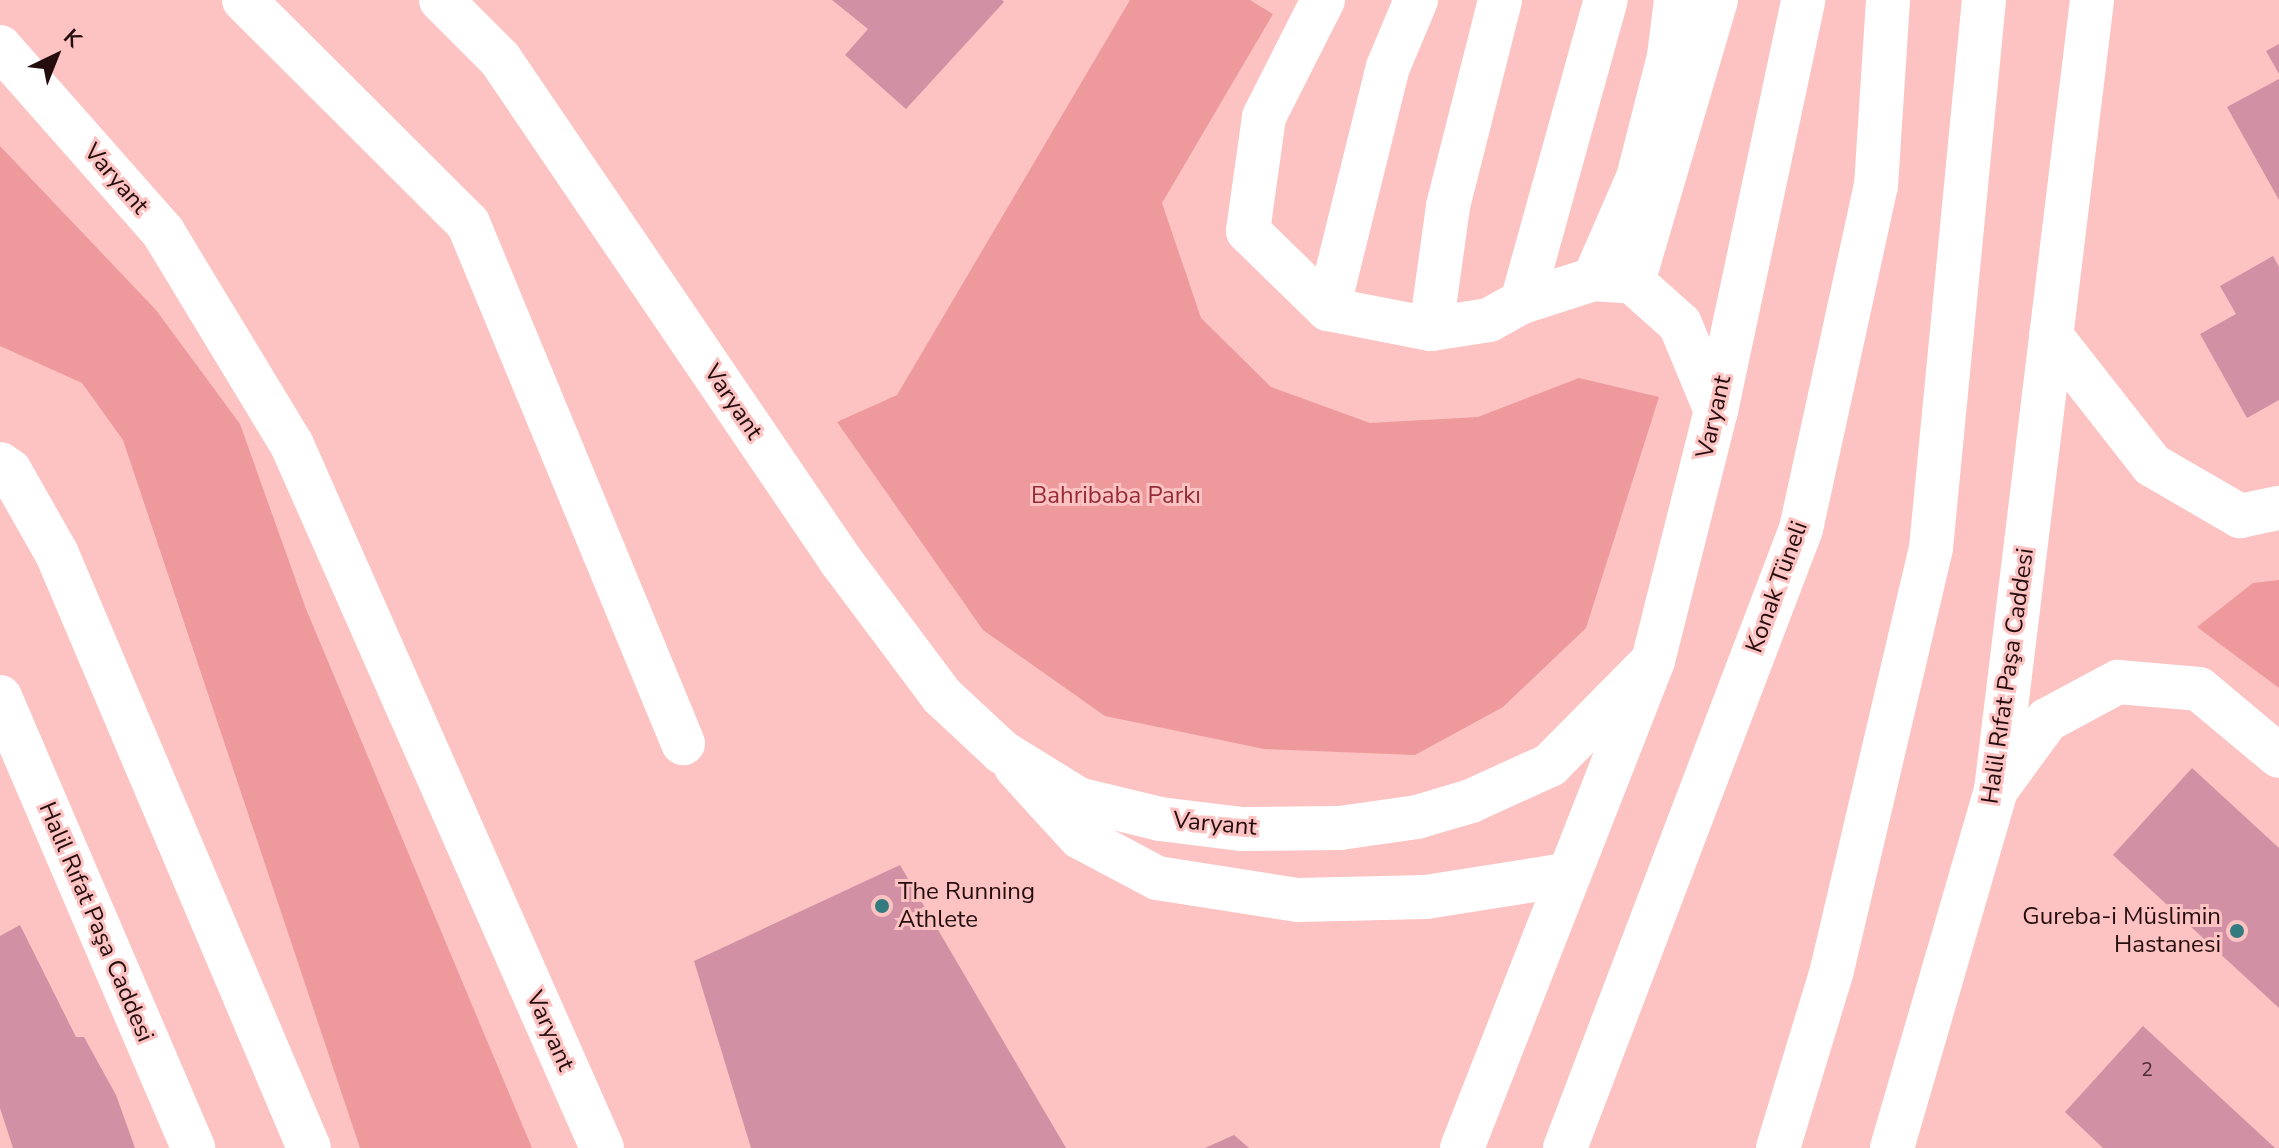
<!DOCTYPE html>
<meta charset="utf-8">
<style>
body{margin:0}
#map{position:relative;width:2279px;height:1148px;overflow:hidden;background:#fcc3c2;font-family:"Nunito Sans",sans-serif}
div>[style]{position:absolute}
.green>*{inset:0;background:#ee999b}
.building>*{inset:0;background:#d190a4}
.minor>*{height:44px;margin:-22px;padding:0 22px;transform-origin:22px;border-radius:22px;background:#fff}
.major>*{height:44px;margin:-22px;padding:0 22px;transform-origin:22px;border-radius:22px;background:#fff}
.dots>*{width:22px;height:22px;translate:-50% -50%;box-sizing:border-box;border:4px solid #fcc3c2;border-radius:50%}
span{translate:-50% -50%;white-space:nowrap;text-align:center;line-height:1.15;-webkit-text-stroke:6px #fcc3c2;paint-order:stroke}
.number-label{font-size:20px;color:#502e34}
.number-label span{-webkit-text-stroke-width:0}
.street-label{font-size:24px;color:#250d0e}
.park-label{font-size:24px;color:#952b37}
.poi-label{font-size:24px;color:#250d0e}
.left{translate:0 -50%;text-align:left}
.right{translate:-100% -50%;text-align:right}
.north{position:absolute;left:16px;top:16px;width:80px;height:80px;-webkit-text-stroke:6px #fcc3c2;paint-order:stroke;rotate:43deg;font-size:22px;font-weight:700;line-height:32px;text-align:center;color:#250d0e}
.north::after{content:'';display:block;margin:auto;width:28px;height:36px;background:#250d0e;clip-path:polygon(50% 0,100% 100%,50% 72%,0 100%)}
</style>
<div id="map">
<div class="green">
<i style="clip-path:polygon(1130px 0,1250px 0,1273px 14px,1162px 203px,1201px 318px,1271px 387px,1370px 423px,1478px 417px,1579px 378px,1659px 397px,1586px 628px,1503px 707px,1415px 755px,1264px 749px,1105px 716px,983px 630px,837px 422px,897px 395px)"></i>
<i style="clip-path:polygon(0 146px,156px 310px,240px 424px,306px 609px,532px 1148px,360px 1148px,123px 440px,82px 383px,0 346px)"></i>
<i style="clip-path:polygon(2279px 580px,2279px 688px,2197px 627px,2253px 583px)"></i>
</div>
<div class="building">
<i style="clip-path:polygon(832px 0,1002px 0,1004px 2px,906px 109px,845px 55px,868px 29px)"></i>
<i style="clip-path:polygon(2279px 44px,2279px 74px,2266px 51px)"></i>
<i style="clip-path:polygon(2279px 79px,2279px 200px,2227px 107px)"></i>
<i style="clip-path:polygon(2273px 256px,2279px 267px,2279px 400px,2247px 418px,2200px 334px,2236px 314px,2220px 286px)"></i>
<i style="clip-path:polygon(2192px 768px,2279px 848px,2279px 1008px,2113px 855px)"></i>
<i style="clip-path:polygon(900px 865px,1066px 1148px,751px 1148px,694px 961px)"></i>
<i style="clip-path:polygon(20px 925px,76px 1037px,84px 1037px,116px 1095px,135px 1148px,13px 1148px,0 1108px,0 936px)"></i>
<i style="clip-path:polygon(2143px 1026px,2275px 1148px,2103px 1148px,2065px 1112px)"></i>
<i style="clip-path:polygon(1234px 1135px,1249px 1148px,1205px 1148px)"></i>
</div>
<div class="minor">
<i style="left:244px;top:0;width:316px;rotate:44.9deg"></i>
<i style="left:468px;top:223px;width:563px;rotate:67.54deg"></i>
<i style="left:1323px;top:0;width:131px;rotate:116.8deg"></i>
<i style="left:1264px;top:117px;width:115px;rotate:98deg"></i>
<i style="left:1248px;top:231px;width:112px;rotate:44.3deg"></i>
<i style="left:1328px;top:309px;width:105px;rotate:11deg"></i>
<i style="left:1431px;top:329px;width:59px;rotate:-8.8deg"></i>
<i style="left:1489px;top:320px;width:38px;rotate:-29deg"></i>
<i style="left:1522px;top:302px;width:76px;rotate:-17.7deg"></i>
<i style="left:1594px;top:279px;width:39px;rotate:4deg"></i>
<i style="left:1633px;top:282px;width:63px;rotate:41.8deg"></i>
<i style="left:1680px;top:324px;width:94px;rotate:67.5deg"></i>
<i style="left:1594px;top:279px;width:110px;rotate:-66.5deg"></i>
<i style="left:1638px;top:178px;width:126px;rotate:-75.7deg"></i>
<i style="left:1669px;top:56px;width:56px;rotate:-82.9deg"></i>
<i style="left:1633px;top:282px;width:294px;rotate:-73.6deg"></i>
<i style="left:1522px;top:302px;width:313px;rotate:-74.5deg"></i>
<i style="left:1328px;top:309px;width:249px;rotate:-76.1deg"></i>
<i style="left:1388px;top:67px;width:73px;rotate:-67.3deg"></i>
<i style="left:1431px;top:329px;width:124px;rotate:-82.1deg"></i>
<i style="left:1448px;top:206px;width:212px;rotate:-75.8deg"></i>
<i style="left:2051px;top:336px;width:164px;rotate:51.9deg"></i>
<i style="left:2152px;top:465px;width:102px;rotate:30.1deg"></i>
<i style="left:2240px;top:516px;width:40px;rotate:-12deg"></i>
<i style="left:1016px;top:767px;width:95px;rotate:47.6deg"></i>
<i style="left:1080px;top:837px;width:87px;rotate:28deg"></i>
<i style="left:1157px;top:878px;width:143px;rotate:8.9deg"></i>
<i style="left:1298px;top:900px;width:128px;rotate:-1.3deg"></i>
<i style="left:1426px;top:897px;width:141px;rotate:-9deg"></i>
<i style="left:1996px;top:790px;width:87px;rotate:-53.9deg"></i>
<i style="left:2047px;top:720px;width:81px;rotate:-28.2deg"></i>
<i style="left:2118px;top:682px;width:81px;rotate:4.9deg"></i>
<i style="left:2199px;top:689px;width:104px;rotate:39.9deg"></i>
</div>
<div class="major">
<i style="left:441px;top:0;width:83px;rotate:45deg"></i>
<i style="left:500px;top:59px;width:607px;rotate:55.81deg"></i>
<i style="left:841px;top:561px;width:169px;rotate:53.2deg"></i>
<i style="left:942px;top:696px;width:82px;rotate:43deg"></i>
<i style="left:1002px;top:752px;width:89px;rotate:31.7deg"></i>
<i style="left:1078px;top:799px;width:84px;rotate:13.7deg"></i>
<i style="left:1160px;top:819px;width:83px;rotate:7deg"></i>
<i style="left:1242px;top:829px;width:98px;rotate:-0.6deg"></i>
<i style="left:1340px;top:828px;width:78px;rotate:-8.1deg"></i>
<i style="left:1417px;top:817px;width:56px;rotate:-16.5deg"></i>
<i style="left:1471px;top:801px;width:87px;rotate:-24.5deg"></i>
<i style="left:1550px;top:765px;width:146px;rotate:-45.3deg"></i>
<i style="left:0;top:47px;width:247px;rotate:48.6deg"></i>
<i style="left:163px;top:232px;width:249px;rotate:58.8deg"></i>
<i style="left:292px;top:445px;width:768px;rotate:66.2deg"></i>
<i style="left:0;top:464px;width:12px;rotate:35deg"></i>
<i style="left:10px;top:471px;width:95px;rotate:60.5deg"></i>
<i style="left:57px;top:554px;width:645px;rotate:67.01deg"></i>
<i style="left:0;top:697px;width:491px;rotate:66.8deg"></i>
<i style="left:1462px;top:1148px;width:523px;rotate:-68.59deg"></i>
<i style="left:1653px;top:661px;width:258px;rotate:-75.9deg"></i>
<i style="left:1716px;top:411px;width:420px;rotate:-78deg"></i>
<i style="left:1565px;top:1148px;width:662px;rotate:-69.13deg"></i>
<i style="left:1801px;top:529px;width:351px;rotate:-77.7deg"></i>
<i style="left:1876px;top:186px;width:186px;rotate:-86.3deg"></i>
<i style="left:1778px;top:1148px;width:186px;rotate:-73.1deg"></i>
<i style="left:1832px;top:970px;width:433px;rotate:-76.8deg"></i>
<i style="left:1931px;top:548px;width:551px;rotate:-84.48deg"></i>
<i style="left:1892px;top:1148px;width:373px;rotate:-73.8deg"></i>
<i style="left:1996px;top:790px;width:796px;rotate:-83.07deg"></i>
</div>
<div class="dots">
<i style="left:882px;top:906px;background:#327b7e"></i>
<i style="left:2237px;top:931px;background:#327b7e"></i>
</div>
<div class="number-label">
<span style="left:2147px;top:1069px">2</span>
</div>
<div class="street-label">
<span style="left:116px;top:179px;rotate:49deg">Varyant</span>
<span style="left:733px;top:402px;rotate:56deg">Varyant</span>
<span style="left:1714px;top:417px;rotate:-77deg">Varyant</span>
<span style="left:1777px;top:587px;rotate:-70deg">Konak Tüneli</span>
<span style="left:2008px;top:676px;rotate:-82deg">Halil Rıfat Paşa Caddesi</span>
<span style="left:1215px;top:824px;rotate:5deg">Varyant</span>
<span style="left:96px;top:922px;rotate:67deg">Halil Rıfat Paşa Caddesi</span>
<span style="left:550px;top:1031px;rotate:66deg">Varyant</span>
</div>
<div class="park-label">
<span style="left:1116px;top:496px">Bahribaba Parkı</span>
</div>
<div class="poi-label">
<span class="left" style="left:898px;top:906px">The Running<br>Athlete</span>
<span class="right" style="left:2221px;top:931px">Gureba-i Müslimin<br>Hastanesi</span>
</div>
<div class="north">K</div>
</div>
